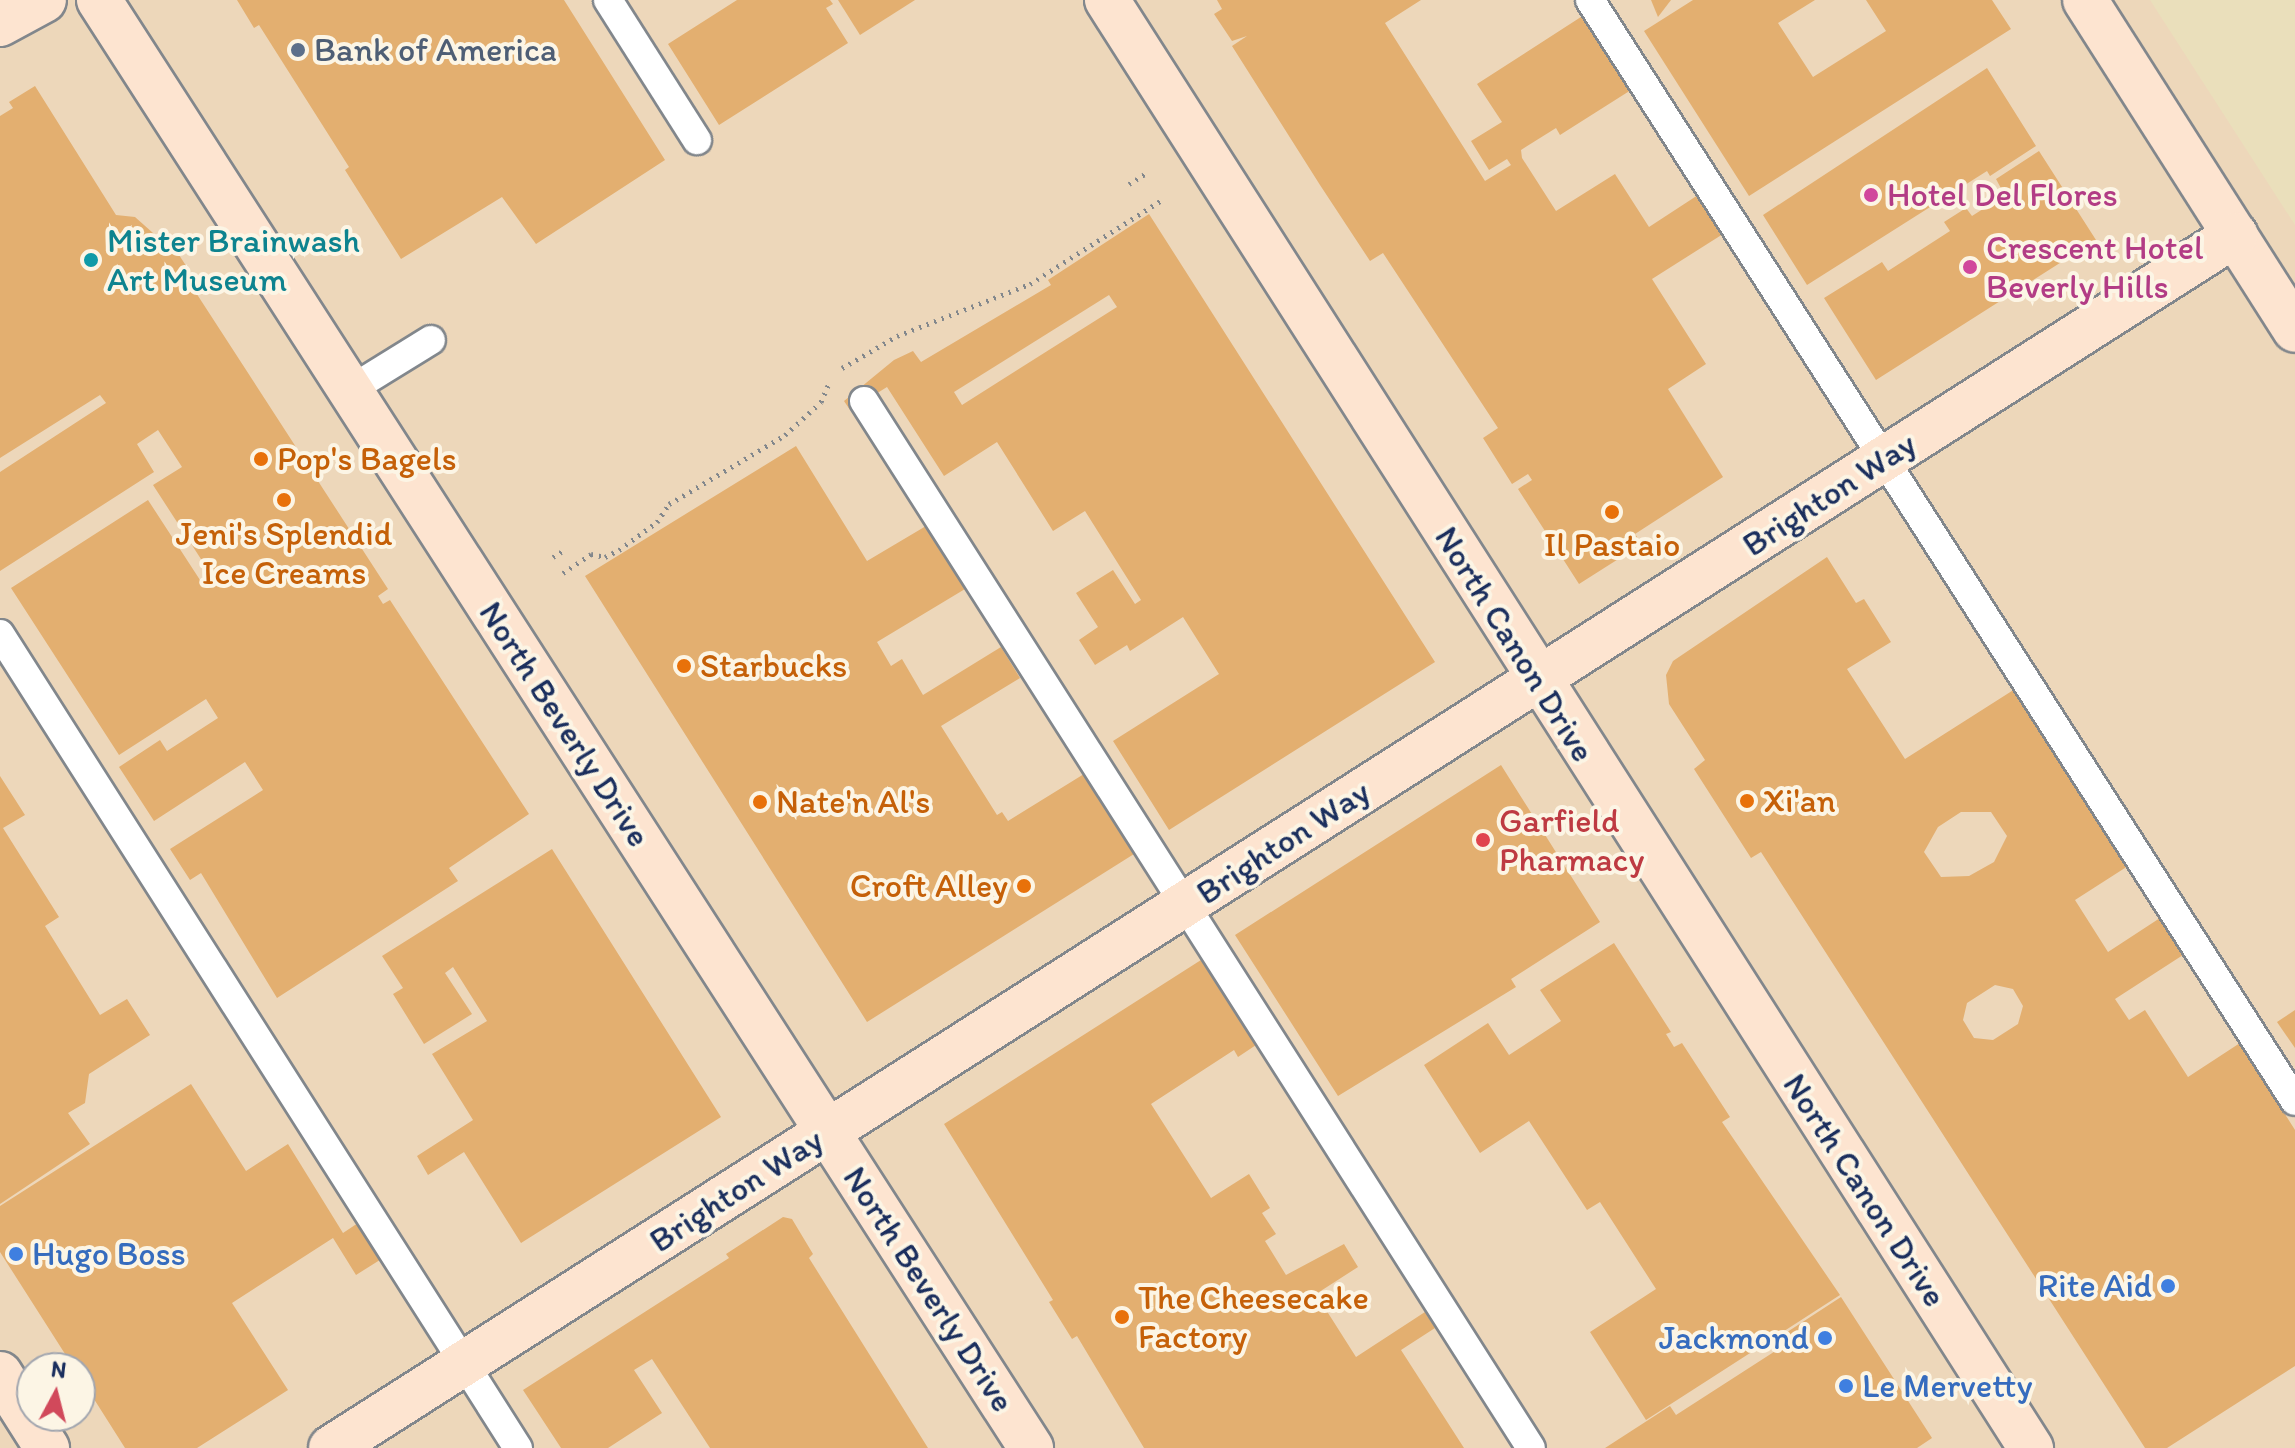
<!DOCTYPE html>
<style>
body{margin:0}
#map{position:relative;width:2295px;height:1448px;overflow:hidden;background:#eadfbb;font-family:Itim,sans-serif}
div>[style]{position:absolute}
.built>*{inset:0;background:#edd7ba}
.building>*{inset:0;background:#e3af70}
.path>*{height:5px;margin-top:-2.5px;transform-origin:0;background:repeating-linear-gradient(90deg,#82878c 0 2px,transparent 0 8px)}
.roads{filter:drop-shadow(2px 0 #82878c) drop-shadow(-2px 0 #82878c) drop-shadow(0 2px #82878c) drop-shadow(0 -2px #82878c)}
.lane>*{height:28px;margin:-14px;padding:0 14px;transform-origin:14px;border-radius:14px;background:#fff}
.secondary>*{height:44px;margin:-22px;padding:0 22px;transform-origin:22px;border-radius:22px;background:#fde4d0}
.dots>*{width:22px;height:22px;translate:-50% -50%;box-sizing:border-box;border:4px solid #fcf5e5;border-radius:50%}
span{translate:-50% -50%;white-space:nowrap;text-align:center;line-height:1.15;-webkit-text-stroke:8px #fcf5e5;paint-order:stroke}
.service-label{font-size:34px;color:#4e5e75}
.left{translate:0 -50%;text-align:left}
.hotel-label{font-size:34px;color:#b23c85}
.culture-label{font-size:34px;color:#0d838f}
.food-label{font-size:34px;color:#c56008}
.right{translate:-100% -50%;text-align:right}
.street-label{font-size:34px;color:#1b2f5e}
.health-label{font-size:34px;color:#be3a42}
.shop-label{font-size:34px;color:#366cbe}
.north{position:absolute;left:16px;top:1352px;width:80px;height:80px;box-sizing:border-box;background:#fcf5e5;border:2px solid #a2a6af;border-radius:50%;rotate:7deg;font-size:22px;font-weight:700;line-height:32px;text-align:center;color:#1b2f5e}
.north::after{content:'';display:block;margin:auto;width:28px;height:36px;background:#d1495b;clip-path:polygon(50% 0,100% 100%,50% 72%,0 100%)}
</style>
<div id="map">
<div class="built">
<i style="clip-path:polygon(evenodd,0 0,2150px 0,2295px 225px,2295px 1448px,0 1448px,0 0,32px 1368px,80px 1368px,80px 1416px,32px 1416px,32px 1368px)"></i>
</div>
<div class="building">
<i style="clip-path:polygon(237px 0,564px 0,665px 160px,536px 244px,502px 197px,401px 259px,345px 170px,349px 167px,259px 25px,254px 28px)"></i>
<i style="clip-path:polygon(737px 0,830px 0,833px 4px,826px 8px,848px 43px,719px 125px,668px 44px)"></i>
<i style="clip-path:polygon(838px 0,915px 0,860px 35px)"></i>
<i style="clip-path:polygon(1217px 0,1421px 0,1385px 23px,1485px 181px,1511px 165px,1507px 159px,1489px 170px,1471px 141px,1502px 122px,1477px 84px,1584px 15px,1631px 90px,1560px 135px,1556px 128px,1521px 150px,1522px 158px,1556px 211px,1615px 174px,1649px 227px,1698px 195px,1723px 234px,1652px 279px,1706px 364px,1668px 389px,1723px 477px,1635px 534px,1642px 544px,1579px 584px,1518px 489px,1532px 480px,1528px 474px,1512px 484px,1483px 438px,1498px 428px,1383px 253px,1370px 261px,1320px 185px,1232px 46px,1247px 36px,1232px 41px,1214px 14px,1222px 9px)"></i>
<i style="clip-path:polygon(1651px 0,1671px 0,1658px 17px)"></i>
<i style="clip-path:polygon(1693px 0,1815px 0,1778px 23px,1813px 77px,1886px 31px,1866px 0,1992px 0,2011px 29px,1749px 196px,1644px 31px)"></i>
<i style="clip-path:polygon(1987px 68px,2036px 146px,1990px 176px,1987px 171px,1807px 285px,1763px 215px)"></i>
<i style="clip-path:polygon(35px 86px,116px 215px,135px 217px,162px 241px,168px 238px,194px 278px,189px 282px,388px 589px,378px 596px,383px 604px,390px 600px,529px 814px,449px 868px,458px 881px,277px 998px,201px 873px,190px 880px,170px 849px,263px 790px,245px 762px,154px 821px,119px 767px,160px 740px,167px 751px,218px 718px,206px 699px,119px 755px,11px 588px,148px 500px,200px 580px,210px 573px,153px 485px,182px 467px,158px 430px,137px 444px,154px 472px,0 571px,0 472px,106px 403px,100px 395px,0 458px,0 116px,13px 108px,9px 102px)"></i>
<i style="clip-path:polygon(2039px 151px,2096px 240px,1876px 380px,1824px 298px,1882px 262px,1888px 271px,1950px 231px,1944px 222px,1966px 208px,1972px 216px,1997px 200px,2003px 192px,1996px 179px)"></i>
<i style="clip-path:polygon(evenodd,1149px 214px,1435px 662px,1169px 830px,1113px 741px,1219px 674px,1183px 617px,1130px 651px,1127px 645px,1095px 665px,1079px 640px,1098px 627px,1076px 593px,1113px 570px,1135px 604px,1141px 600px,1085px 511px,1053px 531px,997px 442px,944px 476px,887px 387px,850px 410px,844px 401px,894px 360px,913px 351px,921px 362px,1051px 285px,1048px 280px,1149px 214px,1109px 295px,1117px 307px,962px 405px,954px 392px,1109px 295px)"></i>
<i style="clip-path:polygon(796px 446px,867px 561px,926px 526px,965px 589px,877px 642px,891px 666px,902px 659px,923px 695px,1001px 647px,1020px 678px,941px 726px,997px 815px,1002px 812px,1008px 821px,1084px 774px,1134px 854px,867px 1022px,585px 576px)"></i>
<i style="clip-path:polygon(evenodd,1827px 557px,1856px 603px,1864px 599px,1891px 642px,1847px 669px,1905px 759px,2015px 689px,2128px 866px,2075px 900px,2108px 952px,2160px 918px,2183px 955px,2115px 999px,2129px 1020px,2145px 1010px,2188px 1077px,2240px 1043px,2295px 1130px,2295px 1366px,2167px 1448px,2145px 1448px,1761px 852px,1751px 858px,1694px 769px,1705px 760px,1669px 704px,1666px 675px,1673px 661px,1827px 557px,1961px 812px,1991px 812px,2007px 836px,1994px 862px,1969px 876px,1941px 877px,1924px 852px,1938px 827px,1961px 812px,1827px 557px,1995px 985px,2013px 989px,2023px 1006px,2018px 1024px,1993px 1040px,1974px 1038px,1963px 1020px,1967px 1003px,1995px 985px)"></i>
<i style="clip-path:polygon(1501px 765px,1600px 922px,1511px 979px,1516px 987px,1338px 1096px,1235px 935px)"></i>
<i style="clip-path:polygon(0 776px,25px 815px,3px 828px,59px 917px,45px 926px,100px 1015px,127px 999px,150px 1035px,89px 1074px,85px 1103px,68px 1113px,90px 1144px,0 1204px)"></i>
<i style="clip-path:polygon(552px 849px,721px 1117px,521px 1243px,464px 1152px,428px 1175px,417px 1156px,473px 1120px,432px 1054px,487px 1021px,453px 967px,445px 973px,472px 1014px,424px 1044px,393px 994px,403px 988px,382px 956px)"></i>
<i style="clip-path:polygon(1614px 943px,1671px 1032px,1666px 1034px,1674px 1047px,1682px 1043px,1730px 1117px,1722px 1122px,1840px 1295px,1646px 1420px,1590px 1332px,1656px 1289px,1600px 1202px,1587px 1210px,1529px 1121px,1480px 1153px,1424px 1065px,1488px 1023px,1509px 1055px,1561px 1021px,1540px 990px)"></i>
<i style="clip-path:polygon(1201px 960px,1256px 1045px,1238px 1057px,1234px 1050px,1151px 1104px,1211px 1198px,1249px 1174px,1270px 1208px,1262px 1213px,1276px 1234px,1265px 1241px,1286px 1275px,1344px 1244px,1358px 1267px,1316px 1294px,1356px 1357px,1425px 1312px,1435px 1328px,1401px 1350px,1464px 1448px,1144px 1448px,1077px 1336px,1072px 1339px,1049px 1302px,1053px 1300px,944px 1124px)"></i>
<i style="clip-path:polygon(2295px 1010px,2295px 1048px,2277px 1022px)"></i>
<i style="clip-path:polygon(191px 1084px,246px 1171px,288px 1144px,343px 1233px,358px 1223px,383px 1258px,356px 1275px,333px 1238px,232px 1303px,288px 1390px,197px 1448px,125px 1448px,80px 1377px,80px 1368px,74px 1368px,0 1252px,0 1206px)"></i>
<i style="clip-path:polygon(783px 1217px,792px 1219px,813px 1254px,809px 1258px,928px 1448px,710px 1448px,652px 1359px,634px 1370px,662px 1413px,608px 1448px,561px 1448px,523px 1390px,729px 1258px,726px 1254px)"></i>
<i style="clip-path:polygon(1841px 1297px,1932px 1438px,1917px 1448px,1605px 1448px,1670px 1406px,1676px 1415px,1783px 1346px,1778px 1338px)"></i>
</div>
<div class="path">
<i style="left:1129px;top:184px;width:19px;rotate:-32deg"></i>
<i style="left:842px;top:368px;width:64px;rotate:-30.2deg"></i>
<i style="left:897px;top:336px;width:143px;rotate:-21.4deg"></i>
<i style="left:1030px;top:284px;width:156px;rotate:-32.5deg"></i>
<i style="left:553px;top:557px;width:13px;rotate:-32deg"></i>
<i style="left:563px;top:573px;width:34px;rotate:-34deg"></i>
<i style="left:591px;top:554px;width:14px;rotate:12deg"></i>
<i style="left:605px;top:557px;width:16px;rotate:-27deg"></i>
<i style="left:619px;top:550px;width:47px;rotate:-36.4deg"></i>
<i style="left:657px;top:522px;width:22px;rotate:-56deg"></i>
<i style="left:669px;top:504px;width:135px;rotate:-30.7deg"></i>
<i style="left:785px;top:435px;width:49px;rotate:-42.5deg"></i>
<i style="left:821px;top:402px;width:23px;rotate:-67deg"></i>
</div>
<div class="roads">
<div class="lane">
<i style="left:608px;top:0;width:166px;rotate:57.6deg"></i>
<i style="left:1590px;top:0;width:1307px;rotate:57.37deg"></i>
<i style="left:350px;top:390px;width:95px;rotate:-31.7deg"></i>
<i style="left:864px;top:401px;width:1241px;rotate:57.5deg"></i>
<i style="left:0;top:634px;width:965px;rotate:57.53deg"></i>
</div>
<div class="secondary">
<i style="left:99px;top:0;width:1722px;rotate:57.23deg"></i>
<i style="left:1107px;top:0;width:1718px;rotate:57.46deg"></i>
<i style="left:2085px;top:0;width:391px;rotate:57.5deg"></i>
<i style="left:0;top:24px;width:50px;rotate:-28.6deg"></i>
<i style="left:0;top:1374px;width:88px;rotate:57.6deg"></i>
<i style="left:331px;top:1448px;width:2258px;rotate:-32.5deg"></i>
</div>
</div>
<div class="dots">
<i style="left:298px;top:50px;background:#5c6f8a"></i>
<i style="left:1871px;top:195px;background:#d1479c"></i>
<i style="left:91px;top:260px;background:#0f9aa8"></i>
<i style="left:1970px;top:267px;background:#d1479c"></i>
<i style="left:261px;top:459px;background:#e8710a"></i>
<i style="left:284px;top:500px;background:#e8710a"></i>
<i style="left:1612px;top:512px;background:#e8710a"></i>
<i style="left:684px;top:666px;background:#e8710a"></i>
<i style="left:1747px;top:801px;background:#e8710a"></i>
<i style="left:760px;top:802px;background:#e8710a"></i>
<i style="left:1483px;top:840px;background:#e0444e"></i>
<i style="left:1024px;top:886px;background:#e8710a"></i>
<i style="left:16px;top:1254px;background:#3f7fe0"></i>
<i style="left:2168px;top:1286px;background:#3f7fe0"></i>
<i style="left:1122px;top:1317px;background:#e8710a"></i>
<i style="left:1825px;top:1338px;background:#3f7fe0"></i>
<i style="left:1846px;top:1386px;background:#3f7fe0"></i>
</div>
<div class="service-label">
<span class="left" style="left:314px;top:50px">Bank of America</span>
</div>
<div class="hotel-label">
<span class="left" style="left:1887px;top:195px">Hotel Del Flores</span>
<span class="left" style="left:1986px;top:267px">Crescent Hotel<br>Beverly Hills</span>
</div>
<div class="culture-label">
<span class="left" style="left:107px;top:260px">Mister Brainwash<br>Art Museum</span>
</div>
<div class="food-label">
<span class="left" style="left:277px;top:459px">Pop's Bagels</span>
<span style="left:284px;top:553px">Jeni's Splendid<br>Ice Creams</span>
<span style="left:1612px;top:545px">Il Pastaio</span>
<span class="left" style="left:700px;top:666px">Starbucks</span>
<span class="left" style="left:1763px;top:801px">Xi'an</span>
<span class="left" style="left:776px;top:802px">Nate'n Al's</span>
<span class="right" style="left:1008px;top:886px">Croft Alley</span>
<span class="left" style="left:1138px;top:1317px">The Cheesecake<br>Factory</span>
</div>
<div class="street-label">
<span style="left:1829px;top:494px;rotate:-33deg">Brighton Way</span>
<span style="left:1515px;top:644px;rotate:58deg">North Canon Drive</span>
<span style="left:565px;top:724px;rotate:57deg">North Beverly Drive</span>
<span style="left:1283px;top:842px;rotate:-33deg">Brighton Way</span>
<span style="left:736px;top:1190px;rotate:-33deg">Brighton Way</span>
<span style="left:1865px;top:1190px;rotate:57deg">North Canon Drive</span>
<span style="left:929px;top:1289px;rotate:57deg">North Beverly Drive</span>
</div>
<div class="health-label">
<span class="left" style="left:1499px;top:840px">Garfield<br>Pharmacy</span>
</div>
<div class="shop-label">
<span class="left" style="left:32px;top:1254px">Hugo Boss</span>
<span class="right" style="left:2152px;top:1286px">Rite Aid</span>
<span class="right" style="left:1809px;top:1338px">Jackmond</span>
<span class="left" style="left:1862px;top:1386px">Le Mervetty</span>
</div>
<div class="north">N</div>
</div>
